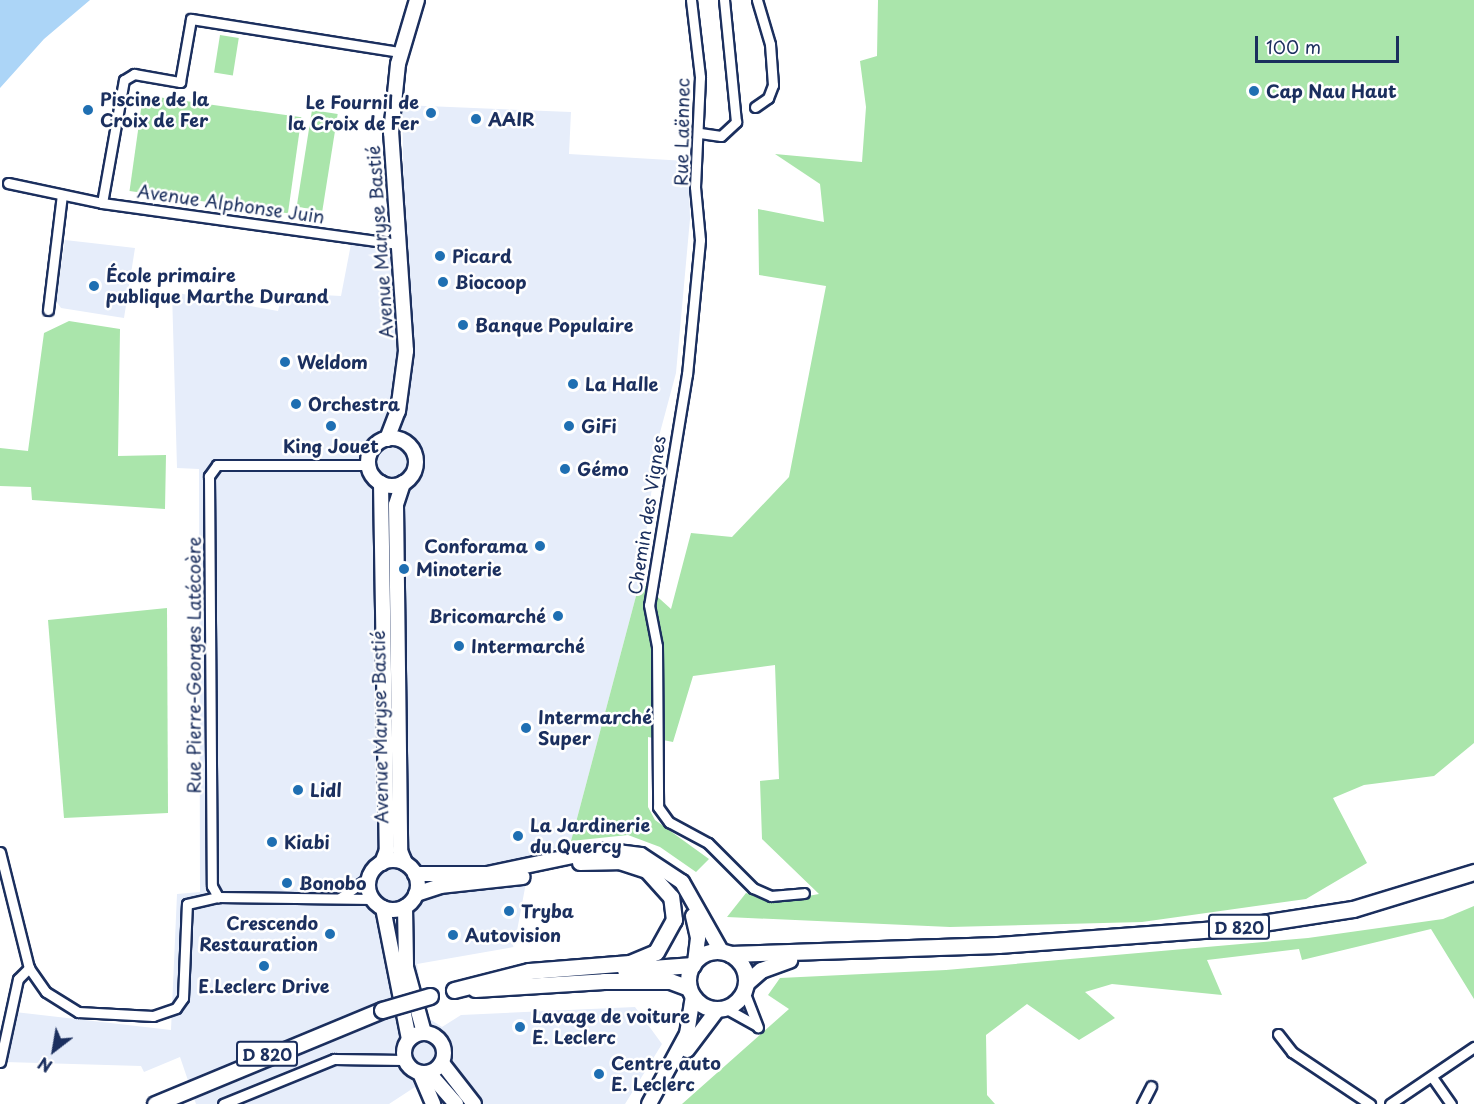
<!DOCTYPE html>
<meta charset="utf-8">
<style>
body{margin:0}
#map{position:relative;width:1474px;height:1104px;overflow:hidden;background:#fff;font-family:"Playpen Sans",sans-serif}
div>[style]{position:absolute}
.built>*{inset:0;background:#e6edfa}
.green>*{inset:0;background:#aae5ab;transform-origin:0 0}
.water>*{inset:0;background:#acd5f7}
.roads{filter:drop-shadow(2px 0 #1b2f5e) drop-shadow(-2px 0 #1b2f5e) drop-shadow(0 2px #1b2f5e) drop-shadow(0 -2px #1b2f5e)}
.street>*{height:9px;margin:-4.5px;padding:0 4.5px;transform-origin:4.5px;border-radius:4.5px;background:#fff}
.secondary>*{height:14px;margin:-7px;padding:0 7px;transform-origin:7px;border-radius:7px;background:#fff}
.secondary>.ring{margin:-7px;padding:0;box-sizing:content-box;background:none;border:14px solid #fff;border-radius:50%}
.primary>*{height:15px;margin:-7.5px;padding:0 7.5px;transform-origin:7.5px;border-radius:7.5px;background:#fff}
.primary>.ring{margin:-7.5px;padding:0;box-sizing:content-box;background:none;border:15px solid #fff;border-radius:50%}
.bridges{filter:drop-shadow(2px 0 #1b2f5e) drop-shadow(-2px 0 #1b2f5e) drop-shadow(0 2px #1b2f5e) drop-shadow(0 -2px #1b2f5e)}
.primary-bridge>*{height:15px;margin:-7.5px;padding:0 7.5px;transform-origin:7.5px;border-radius:7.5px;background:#fff}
.dots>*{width:16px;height:16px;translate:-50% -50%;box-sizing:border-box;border:3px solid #fff;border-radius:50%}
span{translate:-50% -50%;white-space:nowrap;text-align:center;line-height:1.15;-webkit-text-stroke:5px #fff;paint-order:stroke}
.shield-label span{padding:2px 4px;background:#fff;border:2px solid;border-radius:4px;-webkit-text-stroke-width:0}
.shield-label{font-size:16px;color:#1b2f5e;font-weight:700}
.poi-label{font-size:18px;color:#1b2f5e;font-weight:700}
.left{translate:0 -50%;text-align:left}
.right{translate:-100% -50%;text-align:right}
.street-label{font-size:18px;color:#1b2f5e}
.north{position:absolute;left:24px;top:1020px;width:60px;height:60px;-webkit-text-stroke:4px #fff;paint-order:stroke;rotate:211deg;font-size:16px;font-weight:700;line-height:24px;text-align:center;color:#1b2f5e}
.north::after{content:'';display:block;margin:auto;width:21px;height:27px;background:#1b2f5e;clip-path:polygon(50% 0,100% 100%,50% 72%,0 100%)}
.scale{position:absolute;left:1255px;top:36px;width:144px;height:27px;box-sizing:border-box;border:3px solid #1b2f5e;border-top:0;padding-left:8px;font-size:18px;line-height:21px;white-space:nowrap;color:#1b2f5e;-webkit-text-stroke:4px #fff;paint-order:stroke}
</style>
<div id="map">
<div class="built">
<i style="clip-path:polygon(402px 105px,571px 112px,569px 154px,686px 161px,676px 169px,689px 184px,690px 219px,676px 373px,658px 440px,640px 581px,571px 841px,530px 861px,514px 947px,417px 964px,425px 1016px,442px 1027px,461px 1015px,635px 1007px,662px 1044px,625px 1104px,424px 1104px,415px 1087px,389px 1104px,196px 1104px,180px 1057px,144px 1072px,141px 1066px,5px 1062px,15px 1012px,171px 1030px,177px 894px,200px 892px,199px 469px,177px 468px,172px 292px,278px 311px,283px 293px,341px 296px,351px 244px,382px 250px,405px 242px)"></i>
<i style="clip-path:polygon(65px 240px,135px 248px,124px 318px,61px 308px,56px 301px)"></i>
</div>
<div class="green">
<i style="clip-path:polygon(878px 0,1474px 0,1474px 743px,1434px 776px,1364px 785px,1333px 798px,1367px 863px,1306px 899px,1142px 922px,950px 927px,727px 917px,746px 893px,775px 902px,819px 894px,762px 839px,760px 781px,779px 779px,775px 665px,693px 676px,673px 742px,648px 737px,648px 807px,655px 820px,709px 859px,696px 872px,660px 847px,628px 835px,571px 841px,640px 581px,671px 609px,691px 533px,732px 537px,789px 477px,826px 286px,759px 275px,758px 209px,824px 222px,820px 184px,775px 154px,862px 162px,866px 107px,860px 61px,877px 56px)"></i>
<i style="left:220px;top:35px;width:19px;height:38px;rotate:9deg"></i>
<i style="left:143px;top:95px;width:160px;height:97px;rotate:8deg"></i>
<i style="left:312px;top:110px;width:26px;height:98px;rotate:9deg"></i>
<i style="clip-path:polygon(69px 321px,120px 329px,118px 456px,166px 455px,165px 509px,32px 500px,31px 487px,0 486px,0 448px,28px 451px,44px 333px)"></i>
<i style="clip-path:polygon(167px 608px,168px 813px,64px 818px,48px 620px)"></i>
<i style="clip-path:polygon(1474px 906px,1474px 999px,1431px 929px,1302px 960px,1299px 949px,1207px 960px,1222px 995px,1112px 984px,1085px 992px,1115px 1018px,1079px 1040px,1027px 1004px,986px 1035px,987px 1095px,995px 1104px,682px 1104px,789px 1009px,768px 995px,780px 978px,946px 970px,1308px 938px,1443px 919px)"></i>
</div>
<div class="water">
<i style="clip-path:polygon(0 0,90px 0,44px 39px,0 88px)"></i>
</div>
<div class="roads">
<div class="street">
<i style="left:691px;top:0;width:78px;rotate:83.3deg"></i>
<i style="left:700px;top:77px;width:110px;rotate:92.6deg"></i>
<i style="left:695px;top:187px;width:53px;rotate:84.6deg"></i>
<i style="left:700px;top:240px;width:135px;rotate:95.5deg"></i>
<i style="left:687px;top:374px;width:234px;rotate:99.3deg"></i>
<i style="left:649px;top:605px;width:42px;rotate:79deg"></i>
<i style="left:657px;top:646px;width:161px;rotate:89.6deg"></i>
<i style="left:658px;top:807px;width:19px;rotate:54deg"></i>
<i style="left:669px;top:822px;width:44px;rotate:28.3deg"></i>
<i style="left:708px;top:843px;width:64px;rotate:45deg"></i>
<i style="left:753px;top:888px;width:20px;rotate:24deg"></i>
<i style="left:771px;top:896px;width:33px;rotate:-5deg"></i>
<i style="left:755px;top:107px;width:16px;rotate:-35deg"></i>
<i style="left:768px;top:98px;width:14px;rotate:-69deg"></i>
<i style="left:773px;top:85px;width:41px;rotate:-94.2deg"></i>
<i style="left:770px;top:44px;width:46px;rotate:-106.5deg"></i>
<i style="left:700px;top:133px;width:21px;rotate:8deg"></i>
<i style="left:721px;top:136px;width:21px;rotate:-43deg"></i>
<i style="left:736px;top:122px;width:123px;rotate:-95.6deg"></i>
<i style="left:8px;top:183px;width:96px;rotate:12deg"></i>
<i style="left:102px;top:203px;width:297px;rotate:7.9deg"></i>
<i style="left:102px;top:203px;width:125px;rotate:-79.9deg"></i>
<i style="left:124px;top:80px;width:12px;rotate:-31deg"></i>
<i style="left:134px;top:74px;width:47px;rotate:9.9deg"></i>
<i style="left:180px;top:82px;width:64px;rotate:-80.1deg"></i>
<i style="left:191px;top:19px;width:212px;rotate:9deg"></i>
<i style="left:48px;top:310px;width:116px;rotate:-83.1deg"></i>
<i style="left:368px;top:465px;width:151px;rotate:180deg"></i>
<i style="left:217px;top:465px;width:14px;rotate:126deg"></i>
<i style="left:209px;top:476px;width:410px;rotate:89.6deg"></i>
<i style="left:212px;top:886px;width:13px;rotate:61deg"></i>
<i style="left:218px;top:897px;width:155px;rotate:0.7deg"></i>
<i style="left:0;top:852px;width:120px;rotate:76deg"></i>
<i style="left:29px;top:968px;width:29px;rotate:55deg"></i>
<i style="left:46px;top:992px;width:38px;rotate:32deg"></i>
<i style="left:78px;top:1012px;width:75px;rotate:3.1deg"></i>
<i style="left:153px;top:1016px;width:24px;rotate:-19deg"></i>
<i style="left:176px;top:1008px;width:12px;rotate:-55deg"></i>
<i style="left:183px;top:998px;width:94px;rotate:-87.6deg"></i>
<i style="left:187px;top:904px;width:32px;rotate:-13deg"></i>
<i style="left:340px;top:898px;width:35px;rotate:-35deg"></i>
<i style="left:744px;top:991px;width:39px;rotate:69deg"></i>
<i style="left:725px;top:1008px;width:35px;rotate:29deg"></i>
<i style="left:1278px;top:1034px;width:23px;rotate:52deg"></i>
<i style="left:1292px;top:1052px;width:94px;rotate:33.7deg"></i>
<i style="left:0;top:1062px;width:85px;rotate:-77.8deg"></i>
<i style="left:18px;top:979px;width:16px;rotate:-45deg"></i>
<i style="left:1432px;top:1077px;width:33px;rotate:55deg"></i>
<i style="left:223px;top:1104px;width:120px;rotate:-22.1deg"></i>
<i style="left:334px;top:1059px;width:70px;rotate:0.8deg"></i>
<i style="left:1142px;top:1104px;width:20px;rotate:-63deg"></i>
<i style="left:1390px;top:1104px;width:102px;rotate:-34.2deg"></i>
</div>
<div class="secondary">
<i class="ring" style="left:368px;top:438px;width:34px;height:34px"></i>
<i style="left:387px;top:439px;width:30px;rotate:-69deg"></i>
<i style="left:398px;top:411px;width:61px;rotate:-82.4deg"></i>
<i style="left:406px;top:351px;width:219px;rotate:-93.9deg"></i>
<i style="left:391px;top:133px;width:69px;rotate:-84.2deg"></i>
<i style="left:398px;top:64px;width:67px;rotate:-73.5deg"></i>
<i style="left:381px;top:483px;width:367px;rotate:89.1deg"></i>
<i style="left:387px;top:850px;width:14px;rotate:111deg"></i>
<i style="left:403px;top:483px;width:23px;rotate:108deg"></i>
<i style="left:396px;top:505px;width:346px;rotate:89.3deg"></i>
<i style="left:400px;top:851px;width:13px;rotate:67deg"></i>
<i class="ring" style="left:368px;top:860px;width:36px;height:36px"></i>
<i style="left:580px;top:863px;width:46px;rotate:-1.2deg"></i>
<i style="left:415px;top:874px;width:72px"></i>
<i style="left:487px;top:874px;width:116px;rotate:-11.9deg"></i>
<i style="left:601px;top:850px;width:40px;rotate:7.1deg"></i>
<i style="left:641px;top:855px;width:49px;rotate:33.4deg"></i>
<i style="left:682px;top:882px;width:79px;rotate:60.5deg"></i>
<i style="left:416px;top:894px;width:25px;rotate:-18deg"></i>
<i style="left:440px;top:886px;width:83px;rotate:-6.2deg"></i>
<i style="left:405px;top:907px;width:60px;rotate:89deg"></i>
<i style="left:406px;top:967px;width:68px;rotate:74.7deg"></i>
<i style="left:383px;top:908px;width:134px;rotate:78.8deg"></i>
<i style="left:693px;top:916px;width:23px;rotate:77deg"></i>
<i style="left:698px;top:938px;width:23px;rotate:97deg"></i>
<i class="ring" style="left:404px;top:1033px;width:26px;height:26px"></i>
<i style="left:687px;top:1050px;width:51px;rotate:-52.9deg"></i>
<i style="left:442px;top:1063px;width:52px;rotate:52deg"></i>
<i style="left:420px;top:1073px;width:34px;rotate:67deg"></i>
<i style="left:429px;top:1073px;width:41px;rotate:48.9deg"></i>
<i style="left:649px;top:1104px;width:80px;rotate:-61.5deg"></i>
<i style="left:687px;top:1034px;width:37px;rotate:-81deg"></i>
</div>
<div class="primary">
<i class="ring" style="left:688px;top:951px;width:43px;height:43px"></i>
<i style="left:730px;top:954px;width:268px;rotate:-1.9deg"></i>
<i style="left:998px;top:945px;width:233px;rotate:-4.2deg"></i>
<i style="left:1230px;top:928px;width:124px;rotate:-8.8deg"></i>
<i style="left:1353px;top:909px;width:127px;rotate:-17deg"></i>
<i style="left:625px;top:970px;width:68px;rotate:-4.2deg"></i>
<i style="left:746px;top:983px;width:20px;rotate:-41deg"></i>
<i style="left:761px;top:970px;width:30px;rotate:-20deg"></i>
<i style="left:475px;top:989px;width:129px;rotate:-3.5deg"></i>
<i style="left:604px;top:981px;width:66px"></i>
<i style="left:670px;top:981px;width:20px;rotate:20deg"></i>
<i style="left:454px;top:990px;width:77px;rotate:-14.2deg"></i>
<i style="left:529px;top:971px;width:101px;rotate:-4.5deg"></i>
<i style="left:630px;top:963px;width:28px;rotate:-23deg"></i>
<i style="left:656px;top:952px;width:37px;rotate:-61deg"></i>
<i style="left:674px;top:920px;width:23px;rotate:-97deg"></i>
<i style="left:671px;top:897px;width:36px;rotate:-132deg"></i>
<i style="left:647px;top:870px;width:33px;rotate:-162deg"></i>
<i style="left:155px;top:1104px;width:246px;rotate:-22.5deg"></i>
</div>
</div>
<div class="bridges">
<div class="primary-bridge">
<i style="left:382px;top:1010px;width:50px;rotate:-16.3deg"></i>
</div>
</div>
<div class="dots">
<i style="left:1254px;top:91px;background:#1f6fb2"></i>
<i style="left:88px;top:110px;background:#1f6fb2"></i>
<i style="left:431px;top:113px;background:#1f6fb2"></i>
<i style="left:476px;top:119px;background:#1f6fb2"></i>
<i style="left:440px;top:256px;background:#1f6fb2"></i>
<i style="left:443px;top:282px;background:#1f6fb2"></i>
<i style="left:94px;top:286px;background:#1f6fb2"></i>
<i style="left:463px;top:325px;background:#1f6fb2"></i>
<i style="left:285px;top:362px;background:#1f6fb2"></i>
<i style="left:573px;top:384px;background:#1f6fb2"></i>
<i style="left:296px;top:404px;background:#1f6fb2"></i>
<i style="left:331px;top:426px;background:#1f6fb2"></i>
<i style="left:569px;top:426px;background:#1f6fb2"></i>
<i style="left:565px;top:469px;background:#1f6fb2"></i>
<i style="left:540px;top:546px;background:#1f6fb2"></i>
<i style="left:404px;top:569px;background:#1f6fb2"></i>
<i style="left:558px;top:616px;background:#1f6fb2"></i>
<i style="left:459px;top:646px;background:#1f6fb2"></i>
<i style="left:526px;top:728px;background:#1f6fb2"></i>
<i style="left:298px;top:790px;background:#1f6fb2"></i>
<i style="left:518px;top:836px;background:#1f6fb2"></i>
<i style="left:272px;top:842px;background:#1f6fb2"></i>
<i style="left:287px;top:883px;background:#1f6fb2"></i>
<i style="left:509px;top:911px;background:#1f6fb2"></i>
<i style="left:330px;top:934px;background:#1f6fb2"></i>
<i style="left:453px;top:935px;background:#1f6fb2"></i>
<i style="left:264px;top:966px;background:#1f6fb2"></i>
<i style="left:520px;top:1027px;background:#1f6fb2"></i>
<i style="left:599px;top:1074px;background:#1f6fb2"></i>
</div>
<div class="shield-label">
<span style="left:1239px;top:927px">D 820</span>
<span style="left:267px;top:1054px">D 820</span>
</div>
<div class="poi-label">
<span class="left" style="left:1266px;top:91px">Cap Nau Haut</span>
<span class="left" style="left:100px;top:110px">Piscine de la<br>Croix de Fer</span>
<span class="right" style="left:419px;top:113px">Le Fournil de<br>la Croix de Fer</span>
<span class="left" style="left:488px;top:119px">AAIR</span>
<span class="left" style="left:452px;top:256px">Picard</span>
<span class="left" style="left:106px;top:286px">École primaire<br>publique Marthe Durand</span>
<span class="left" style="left:455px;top:282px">Biocoop</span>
<span class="left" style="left:475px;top:325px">Banque Populaire</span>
<span class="left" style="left:297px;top:362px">Weldom</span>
<span class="left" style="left:585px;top:384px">La Halle</span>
<span class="left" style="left:308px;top:404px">Orchestra</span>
<span class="left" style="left:581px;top:426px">GiFi</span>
<span style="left:331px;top:446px">King Jouet</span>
<span class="left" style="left:577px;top:469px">Gémo</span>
<span class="right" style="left:528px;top:546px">Conforama</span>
<span class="left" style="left:416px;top:569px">Minoterie</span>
<span class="right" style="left:546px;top:616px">Bricomarché</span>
<span class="left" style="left:471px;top:646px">Intermarché</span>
<span class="left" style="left:538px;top:728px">Intermarché<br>Super</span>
<span class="left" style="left:310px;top:790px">Lidl</span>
<span class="left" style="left:530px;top:836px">La Jardinerie<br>du Quercy</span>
<span class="left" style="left:284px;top:842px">Kiabi</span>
<span class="left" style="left:299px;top:883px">Bonobo</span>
<span class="left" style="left:521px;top:911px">Tryba</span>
<span class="right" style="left:318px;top:934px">Crescendo<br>Restauration</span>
<span class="left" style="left:465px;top:935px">Autovision</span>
<span style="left:264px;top:986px">E.Leclerc Drive</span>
<span class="left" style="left:532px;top:1027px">Lavage de voiture<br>E. Leclerc</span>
<span class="left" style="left:611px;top:1074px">Centre auto<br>E. Leclerc</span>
</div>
<div class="street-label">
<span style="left:682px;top:132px;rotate:-89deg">Rue Laënnec</span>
<span style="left:231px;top:204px;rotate:8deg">Avenue Alphonse Juin</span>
<span style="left:380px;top:242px;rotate:-94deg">Avenue Maryse Bastié</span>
<span style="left:647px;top:515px;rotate:-81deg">Chemin des Vignes</span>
<span style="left:194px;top:665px;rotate:-90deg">Rue Pierre-Georges Latécoère</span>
<span style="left:380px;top:727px;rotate:-91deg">Avenue Maryse Bastié</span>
</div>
<div class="north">N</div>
<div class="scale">100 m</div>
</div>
